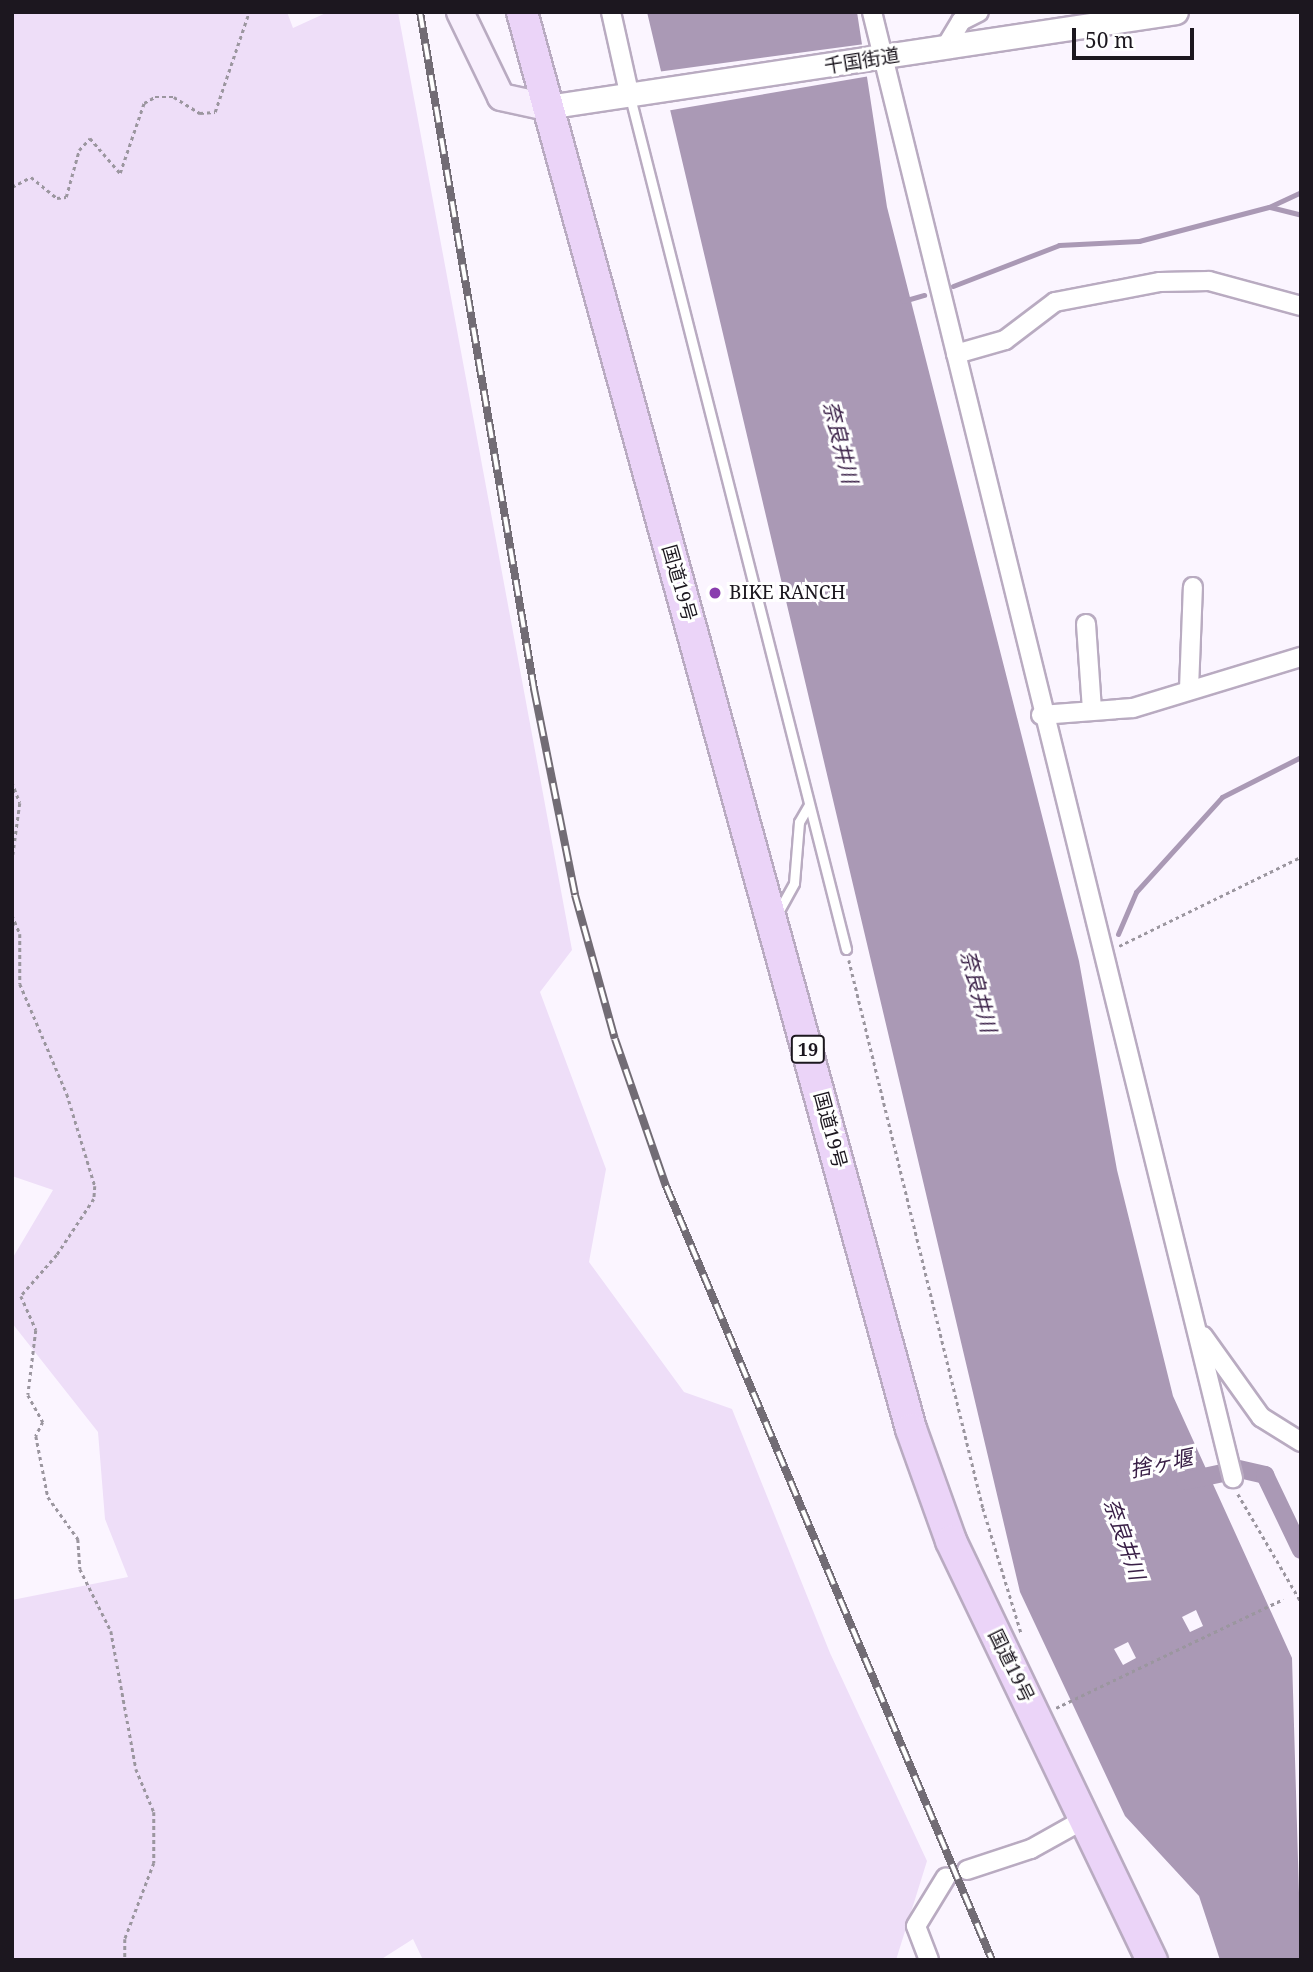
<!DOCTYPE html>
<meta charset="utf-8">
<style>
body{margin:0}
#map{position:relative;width:1313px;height:1972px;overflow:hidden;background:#fbf5ff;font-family:"Noto Serif","Noto Sans JP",serif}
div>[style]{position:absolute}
.green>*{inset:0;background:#eedef8}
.water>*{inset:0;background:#aa99b5}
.pier>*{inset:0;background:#fbf5ff}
.stream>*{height:5px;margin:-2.5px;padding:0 2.5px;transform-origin:2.5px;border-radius:2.5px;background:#aa99b5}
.canal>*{height:18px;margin:-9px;padding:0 9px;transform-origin:9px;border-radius:9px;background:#aa99b5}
.path>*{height:2.5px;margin-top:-1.25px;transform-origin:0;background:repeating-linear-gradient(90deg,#9b969f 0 3.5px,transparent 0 7px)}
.roads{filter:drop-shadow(2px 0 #b9abc1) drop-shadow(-2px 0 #b9abc1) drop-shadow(0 2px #b9abc1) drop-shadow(0 -2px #b9abc1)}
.service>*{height:9px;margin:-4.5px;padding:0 4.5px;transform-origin:4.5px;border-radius:4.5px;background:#fff}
.minor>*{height:18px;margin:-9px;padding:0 9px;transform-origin:9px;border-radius:9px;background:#fff}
.tertiary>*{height:23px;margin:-11.5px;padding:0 11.5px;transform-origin:11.5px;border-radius:11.5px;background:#fff}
.secondary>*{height:26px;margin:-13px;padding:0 13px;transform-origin:13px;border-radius:13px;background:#f8effd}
.trunk>*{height:30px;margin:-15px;padding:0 15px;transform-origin:15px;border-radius:15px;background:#ebd4f8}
.rail>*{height:8px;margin-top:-4px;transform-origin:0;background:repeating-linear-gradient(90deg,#fff 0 16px,#726c75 0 32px);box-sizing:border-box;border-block:2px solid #726c75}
.dots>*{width:19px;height:19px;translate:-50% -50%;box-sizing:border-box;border:4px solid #fff;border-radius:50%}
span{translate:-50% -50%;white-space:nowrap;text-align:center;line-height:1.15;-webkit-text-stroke:6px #fff;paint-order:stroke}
.shield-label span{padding:2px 5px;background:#fff;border:2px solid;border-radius:5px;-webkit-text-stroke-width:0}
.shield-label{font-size:18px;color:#1c171f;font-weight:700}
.street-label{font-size:19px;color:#1c171f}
.poi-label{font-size:19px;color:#1c171f}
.left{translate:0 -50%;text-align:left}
.water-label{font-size:21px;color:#3a2047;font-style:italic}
.frame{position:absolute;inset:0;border:14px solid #1c171f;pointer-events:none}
.scale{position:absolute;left:1072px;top:28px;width:122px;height:32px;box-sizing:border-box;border:4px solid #1c171f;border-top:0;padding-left:9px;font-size:21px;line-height:24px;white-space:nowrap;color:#1c171f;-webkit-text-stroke:5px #fff;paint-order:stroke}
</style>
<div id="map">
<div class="green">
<i style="clip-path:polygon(12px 12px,287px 12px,293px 28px,328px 12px,398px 12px,572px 950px,540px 992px,606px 1169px,589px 1262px,684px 1392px,732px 1409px,830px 1653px,927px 1861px,896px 1960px,423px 1960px,413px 1939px,380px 1960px,12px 1960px,12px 1600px,128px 1577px,105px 1519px,98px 1432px,12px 1323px,12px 1259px,53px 1190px,12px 1176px)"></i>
</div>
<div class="water">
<i style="clip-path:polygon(evenodd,647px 12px,857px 12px,887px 207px,1079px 961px,1117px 1170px,1173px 1396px,1292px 1658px,1301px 1960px,1220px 1960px,1199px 1896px,1125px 1816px,1020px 1592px,647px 12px,1196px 1610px,1203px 1626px,1190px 1632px,1182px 1617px,1196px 1610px,647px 12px,1128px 1642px,1136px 1658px,1123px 1665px,1114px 1649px,1128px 1642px)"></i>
</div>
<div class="pier">
<i style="clip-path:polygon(865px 44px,870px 76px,666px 111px,657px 72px)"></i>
</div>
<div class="stream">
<i style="left:1270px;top:207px;width:32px;rotate:14deg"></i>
<i style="left:953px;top:286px;width:114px;rotate:-21.1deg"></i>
<i style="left:1059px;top:245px;width:80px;rotate:-2.9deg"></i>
<i style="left:1139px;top:241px;width:134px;rotate:-14.7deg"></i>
<i style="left:1269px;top:207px;width:35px;rotate:-25deg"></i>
<i style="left:903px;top:301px;width:22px;rotate:-16deg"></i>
<i style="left:1118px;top:934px;width:46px;rotate:-66.8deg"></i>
<i style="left:1136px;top:892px;width:128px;rotate:-47.8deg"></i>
<i style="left:1222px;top:797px;width:89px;rotate:-26.9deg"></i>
</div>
<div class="canal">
<i style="left:1239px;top:1469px;width:27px;rotate:13deg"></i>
<i style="left:1265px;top:1475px;width:83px;rotate:64.4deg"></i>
<i style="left:1185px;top:1481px;width:38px;rotate:-12deg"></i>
</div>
<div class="path">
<i style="left:12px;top:187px;width:21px;rotate:-28deg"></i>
<i style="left:31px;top:177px;width:33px;rotate:39deg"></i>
<i style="left:57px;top:198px;width:9px;rotate:-6deg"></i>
<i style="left:66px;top:197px;width:49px;rotate:-74.5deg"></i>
<i style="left:79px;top:150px;width:16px;rotate:-47deg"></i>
<i style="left:90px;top:138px;width:46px;rotate:49.4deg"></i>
<i style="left:120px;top:173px;width:74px;rotate:-71.1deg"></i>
<i style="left:144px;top:103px;width:13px;rotate:-29deg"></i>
<i style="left:155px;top:97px;width:19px"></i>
<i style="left:174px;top:97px;width:31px;rotate:32deg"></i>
<i style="left:200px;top:113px;width:15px;rotate:-4deg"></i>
<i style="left:215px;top:112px;width:106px;rotate:-71.2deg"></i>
<i style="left:12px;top:782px;width:22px;rotate:69deg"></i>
<i style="left:20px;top:803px;width:60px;rotate:97.7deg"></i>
<i style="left:12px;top:915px;width:21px;rotate:67deg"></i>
<i style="left:20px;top:934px;width:50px;rotate:90deg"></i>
<i style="left:20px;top:984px;width:120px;rotate:66.9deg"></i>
<i style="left:67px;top:1094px;width:96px;rotate:73.1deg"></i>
<i style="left:95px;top:1186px;width:13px;rotate:94deg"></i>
<i style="left:94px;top:1199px;width:67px;rotate:123.5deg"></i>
<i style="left:57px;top:1255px;width:55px;rotate:131.3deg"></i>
<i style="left:21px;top:1296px;width:37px;rotate:66deg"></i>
<i style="left:36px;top:1330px;width:65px;rotate:97deg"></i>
<i style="left:28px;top:1395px;width:31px;rotate:61deg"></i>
<i style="left:43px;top:1422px;width:16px;rotate:117deg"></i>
<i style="left:36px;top:1436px;width:62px;rotate:78.9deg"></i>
<i style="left:48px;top:1497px;width:52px;rotate:54.5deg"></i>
<i style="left:78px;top:1539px;width:30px;rotate:86deg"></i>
<i style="left:80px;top:1569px;width:69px;rotate:63.4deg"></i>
<i style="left:111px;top:1631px;width:140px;rotate:79.7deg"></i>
<i style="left:136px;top:1769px;width:47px;rotate:67.3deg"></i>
<i style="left:154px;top:1812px;width:51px;rotate:90deg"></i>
<i style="left:154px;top:1863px;width:81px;rotate:110.9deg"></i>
<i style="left:125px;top:1939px;width:21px;rotate:90deg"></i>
<i style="left:1119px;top:946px;width:203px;rotate:-26.1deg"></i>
<i style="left:849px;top:960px;width:564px;rotate:76.26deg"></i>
<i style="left:983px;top:1508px;width:130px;rotate:73deg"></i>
<i style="left:1238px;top:1494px;width:125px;rotate:59.7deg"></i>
<i style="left:1056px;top:1708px;width:252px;rotate:-25.6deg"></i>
</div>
<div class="roads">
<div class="service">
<i style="left:630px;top:97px;width:879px;rotate:75.77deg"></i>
<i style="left:777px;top:914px;width:35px;rotate:-61deg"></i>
<i style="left:794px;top:883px;width:61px;rotate:-85.3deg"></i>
<i style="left:799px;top:822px;width:20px;rotate:-60deg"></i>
</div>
<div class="minor">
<i style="left:611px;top:12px;width:87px;rotate:77.4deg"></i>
<i style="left:872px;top:12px;width:1510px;rotate:76.17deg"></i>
<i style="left:945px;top:48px;width:31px;rotate:-59deg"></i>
<i style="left:961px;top:21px;width:20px;rotate:-27deg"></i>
<i style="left:956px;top:354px;width:51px;rotate:-15.9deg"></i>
<i style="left:1005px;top:340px;width:63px;rotate:-37.2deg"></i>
<i style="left:1055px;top:302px;width:107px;rotate:-10.8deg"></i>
<i style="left:1160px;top:282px;width:49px;rotate:-1.2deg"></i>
<i style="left:1209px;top:281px;width:95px;rotate:15.2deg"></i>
<i style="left:1086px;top:624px;width:86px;rotate:86deg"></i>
<i style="left:1189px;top:689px;width:102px;rotate:-87.8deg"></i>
<i style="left:1041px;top:715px;width:92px;rotate:-4.4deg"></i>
<i style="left:1133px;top:708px;width:176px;rotate:-16.9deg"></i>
<i style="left:1203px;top:1336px;width:100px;rotate:54.4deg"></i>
<i style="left:1261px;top:1417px;width:47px;rotate:32deg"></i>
<i style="left:967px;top:1870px;width:67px;rotate:-18.2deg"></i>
<i style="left:1031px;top:1849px;width:49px;rotate:-29.2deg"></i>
<i style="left:1074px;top:1825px;width:14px;rotate:-65deg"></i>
<i style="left:929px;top:1960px;width:36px;rotate:-111deg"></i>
<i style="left:916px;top:1926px;width:57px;rotate:-58.5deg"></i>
</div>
<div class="tertiary">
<i style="left:547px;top:107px;width:636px;rotate:-8.59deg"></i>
</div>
<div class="secondary">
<i style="left:460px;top:12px;width:94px;rotate:64.2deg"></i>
<i style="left:501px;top:97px;width:47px;rotate:12.3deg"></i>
</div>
<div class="trunk">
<i style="left:522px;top:12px;width:1469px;rotate:74.65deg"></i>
<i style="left:911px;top:1429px;width:119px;rotate:70.3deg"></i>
<i style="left:951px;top:1541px;width:465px;rotate:64.4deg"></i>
</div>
</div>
<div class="rail">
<i style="left:420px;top:12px;width:687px;rotate:80.44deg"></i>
<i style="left:534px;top:689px;width:210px;rotate:78.7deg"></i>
<i style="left:575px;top:895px;width:149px;rotate:74.5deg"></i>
<i style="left:615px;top:1039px;width:156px;rotate:70.9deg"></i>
<i style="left:666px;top:1186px;width:840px;rotate:67.16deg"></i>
</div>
<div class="dots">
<i style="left:715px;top:593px;background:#893dae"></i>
</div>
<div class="shield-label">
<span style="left:808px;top:1049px">19</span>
</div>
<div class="street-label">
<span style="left:862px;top:61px;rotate:-9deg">千国街道</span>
<span style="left:679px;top:583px;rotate:74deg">国道19号</span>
<span style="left:830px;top:1130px;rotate:75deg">国道19号</span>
<span style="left:1011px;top:1666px;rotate:64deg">国道19号</span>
</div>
<div class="poi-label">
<span class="left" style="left:729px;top:593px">BIKE RANCH</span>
</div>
<div class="water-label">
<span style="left:841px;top:442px;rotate:76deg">奈良井川</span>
<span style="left:979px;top:991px;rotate:75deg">奈良井川</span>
<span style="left:1161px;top:1463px;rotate:-12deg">捨ヶ堰</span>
<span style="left:1125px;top:1539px;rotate:71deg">奈良井川</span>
</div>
<div class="frame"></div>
<div class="scale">50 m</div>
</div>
